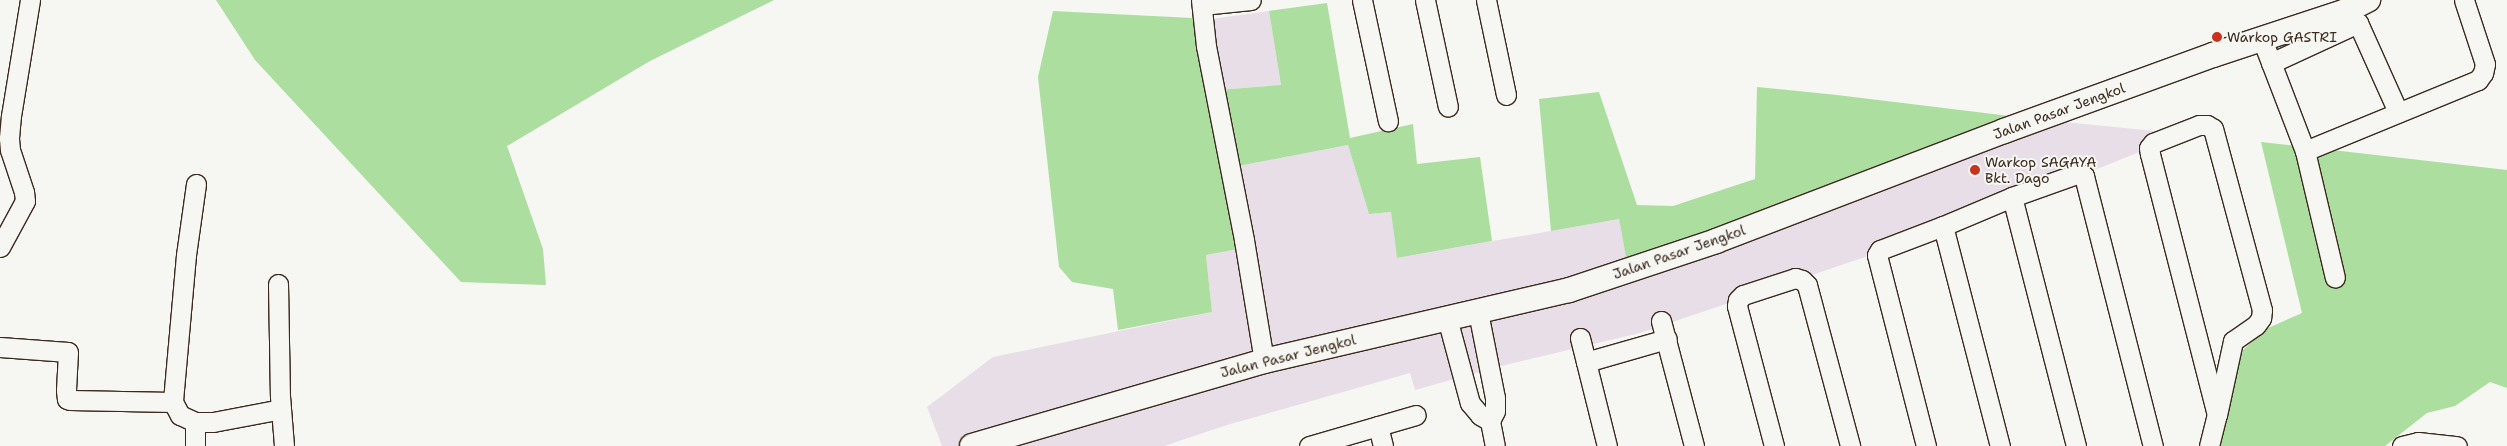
<!DOCTYPE html>
<style>
body{margin:0}
#map{position:relative;width:2507px;height:446px;overflow:hidden;background:#f6f6f2;font-family:"Shantell Sans",sans-serif}
div>[style]{position:absolute}
.built>*{inset:0;background:#e8dee8}
.green>*{inset:0;background:#acde9f}
.roads{filter:drop-shadow(1px 0 #3b2a1e) drop-shadow(-1px 0 #3b2a1e) drop-shadow(0 1px #3b2a1e) drop-shadow(0 -1px #3b2a1e)}
.minor>*{height:19px;margin:-9.5px;padding:0 9.5px;transform-origin:9.5px;border-radius:9.5px;background:#f6f6f2}
.major>*{height:24px;margin:-12px;padding:0 12px;transform-origin:12px;border-radius:12px;background:#f6f6f2}
.dots>*{width:14px;height:14px;translate:-50% -50%;box-sizing:border-box;border:2px solid #f6f6f2;border-radius:50%}
span{translate:-50% -50%;white-space:nowrap;text-align:center;line-height:1.15;-webkit-text-stroke:4px #f6f6f2;paint-order:stroke}
.poi-label{font-size:14px;color:#3b2a1e}
.left{translate:0 -50%;text-align:left}
.street-label{font-size:14px;color:#3b2a1e}
</style>
<div id="map">
<div class="built">
<i style="clip-path:polygon(1269px 11px,1281px 85px,1217px 90px,1212px 19px)"></i>
<i style="clip-path:polygon(2035px 119px,2184px 134px,1948px 229px,1640px 333px,1501px 366px,1415px 390px,1410px 373px,1227px 425px,1164px 446px,942px 446px,927px 407px,993px 357px,1212px 312px,1206px 255px,1242px 248px,1228px 168px,1348px 145px,1369px 214px,1391px 212px,1397px 258px,1619px 219px,1629px 272px)"></i>
</div>
<div class="green">
<i style="clip-path:polygon(216px 0,774px 0,650px 61px,507px 146px,543px 249px,546px 285px,461px 282px,255px 60px)"></i>
<i style="clip-path:polygon(1327px 3px,1350px 138px,1413px 124px,1417px 164px,1480px 157px,1492px 241px,1397px 258px,1391px 212px,1369px 214px,1348px 145px,1228px 168px,1243px 248px,1206px 255px,1212px 312px,1118px 330px,1113px 289px,1072px 282px,1059px 267px,1038px 77px,1053px 11px,1212px 19px,1218px 90px,1281px 85px,1269px 11px)"></i>
<i style="clip-path:polygon(1757px 87px,1837px 95px,2035px 119px,1629px 273px,1619px 219px,1551px 231px,1539px 99px,1599px 92px,1637px 205px,1673px 206px,1755px 179px)"></i>
<i style="clip-path:polygon(2261px 142px,2507px 170px,2507px 388px,2490px 382px,2455px 406px,2427px 413px,2385px 446px,2209px 446px,2233px 359px,2266px 329px,2302px 313px)"></i>
</div>
<div class="roads">
<div class="minor">
<i style="left:1201px;top:0;width:46px;rotate:83.8deg"></i>
<i style="left:1206px;top:46px;width:198px;rotate:78.9deg"></i>
<i style="left:1244px;top:240px;width:123px;rotate:80.6deg"></i>
<i style="left:1362px;top:0;width:124px;rotate:77.9deg"></i>
<i style="left:1425px;top:0;width:109px;rotate:77.9deg"></i>
<i style="left:1486px;top:0;width:97px;rotate:78.1deg"></i>
<i style="left:1202px;top:5px;width:49px;rotate:-5.8deg"></i>
<i style="left:2262px;top:39px;width:120px;rotate:69deg"></i>
<i style="left:2305px;top:151px;width:130px;rotate:76.7deg"></i>
<i style="left:2271px;top:63px;width:96px;rotate:-24.7deg"></i>
<i style="left:2358px;top:23px;width:98px;rotate:65.8deg"></i>
<i style="left:2305px;top:151px;width:187px;rotate:-22.3deg"></i>
<i style="left:2478px;top:80px;width:9px;rotate:-54deg"></i>
<i style="left:2483px;top:73px;width:9px;rotate:-77deg"></i>
<i style="left:2485px;top:64px;width:67px;rotate:-108.2deg"></i>
<i style="left:196px;top:184px;width:72px;rotate:98deg"></i>
<i style="left:186px;top:255px;width:148px;rotate:95.1deg"></i>
<i style="left:173px;top:402px;width:15px;rotate:62deg"></i>
<i style="left:180px;top:415px;width:17px;rotate:25deg"></i>
<i style="left:195px;top:422px;width:18px"></i>
<i style="left:213px;top:422px;width:69px;rotate:-10.8deg"></i>
<i style="left:1943px;top:226px;width:75px;rotate:-22.8deg"></i>
<i style="left:0;top:247px;width:52px;rotate:-61.5deg"></i>
<i style="left:25px;top:201px;width:9px;rotate:-96deg"></i>
<i style="left:24px;top:192px;width:44px;rotate:-108.4deg"></i>
<i style="left:10px;top:150px;width:12px;rotate:-95deg"></i>
<i style="left:9px;top:138px;width:22px;rotate:-85deg"></i>
<i style="left:11px;top:116px;width:118px;rotate:-80.7deg"></i>
<i style="left:278px;top:284px;width:112px;rotate:89deg"></i>
<i style="left:280px;top:396px;width:50px;rotate:85.4deg"></i>
<i style="left:1478px;top:312px;width:88px;rotate:78.8deg"></i>
<i style="left:1495px;top:398px;width:13px;rotate:90deg"></i>
<i style="left:1495px;top:411px;width:11px;rotate:117deg"></i>
<i style="left:1490px;top:421px;width:25px;rotate:79deg"></i>
<i style="left:1447px;top:318px;width:88px;rotate:74.9deg"></i>
<i style="left:1470px;top:403px;width:16px;rotate:50deg"></i>
<i style="left:1480px;top:415px;width:12px;rotate:31deg"></i>
<i style="left:1661px;top:321px;width:129px;rotate:75.2deg"></i>
<i style="left:1580px;top:338px;width:111px;rotate:76deg"></i>
<i style="left:0;top:347px;width:68px;rotate:4.2deg"></i>
<i style="left:68px;top:352px;width:38px;rotate:93deg"></i>
<i style="left:66px;top:390px;width:9px;rotate:84deg"></i>
<i style="left:67px;top:399px;width:3px;rotate:18deg"></i>
<i style="left:70px;top:400px;width:103px;rotate:1.1deg"></i>
<i style="left:1586px;top:362px;width:84px;rotate:-15.9deg"></i>
<i style="left:195px;top:422px;width:24px;rotate:90deg"></i>
<i style="left:1378px;top:426px;width:21px;rotate:76deg"></i>
<i style="left:1309px;top:446px;width:111px;rotate:-16.2deg"></i>
<i style="left:1774px;top:446px;width:145px;rotate:-104.8deg"></i>
<i style="left:1737px;top:306px;width:6px;rotate:-81deg"></i>
<i style="left:1738px;top:300px;width:7px;rotate:-45deg"></i>
<i style="left:1743px;top:295px;width:55px;rotate:-18.1deg"></i>
<i style="left:1795px;top:278px;width:7px;rotate:16deg"></i>
<i style="left:1802px;top:280px;width:7px;rotate:45deg"></i>
<i style="left:1807px;top:285px;width:167px;rotate:75deg"></i>
<i style="left:1926px;top:446px;width:197px;rotate:-104.4deg"></i>
<i style="left:1877px;top:255px;width:6px;rotate:-59deg"></i>
<i style="left:1880px;top:250px;width:67px;rotate:-20.9deg"></i>
<i style="left:1943px;top:226px;width:227px;rotate:75.5deg"></i>
<i style="left:2076px;top:446px;width:257px;rotate:-104.4deg"></i>
<i style="left:2012px;top:197px;width:71px;rotate:-19.7deg"></i>
<i style="left:2079px;top:173px;width:6px;rotate:31deg"></i>
<i style="left:2084px;top:176px;width:279px;rotate:75.7deg"></i>
<i style="left:2209px;top:446px;width:32px;rotate:-76deg"></i>
<i style="left:2217px;top:415px;width:76px;rotate:-77.8deg"></i>
<i style="left:2233px;top:341px;width:28px;rotate:-35deg"></i>
<i style="left:2256px;top:325px;width:9px;rotate:-54deg"></i>
<i style="left:2261px;top:318px;width:8px;rotate:-83deg"></i>
<i style="left:2262px;top:310px;width:188px;rotate:-105.1deg"></i>
<i style="left:2213px;top:129px;width:7px;rotate:-146deg"></i>
<i style="left:2207px;top:125px;width:8px;rotate:180deg"></i>
<i style="left:2199px;top:125px;width:49px;rotate:158.6deg"></i>
<i style="left:2153px;top:143px;width:6px;rotate:129deg"></i>
<i style="left:2149px;top:148px;width:6px;rotate:81deg"></i>
<i style="left:2150px;top:154px;width:269px;rotate:75.6deg"></i>
<i style="left:2402px;top:446px;width:16px;rotate:-14deg"></i>
<i style="left:2418px;top:442px;width:39px;rotate:6deg"></i>
</div>
<div class="major">
<i style="left:972px;top:446px;width:304px;rotate:-16.2deg"></i>
<i style="left:1264px;top:361px;width:313px;rotate:-13.1deg"></i>
<i style="left:1569px;top:290px;width:155px;rotate:-18.4deg"></i>
<i style="left:1716px;top:241px;width:308px;rotate:-20.9deg"></i>
<i style="left:2004px;top:131px;width:222px;rotate:-20deg"></i>
<i style="left:2213px;top:55px;width:140px;rotate:-18.3deg"></i>
<i style="left:2346px;top:11px;width:25px;rotate:-27deg"></i>
</div>
</div>
<div class="dots">
<i style="left:2217px;top:37px;background:#c8321e"></i>
<i style="left:1975px;top:170px;background:#c8321e"></i>
</div>
<div class="poi-label">
<span class="left" style="left:2227px;top:37px">Warkop GASTRI</span>
<span class="left" style="left:1985px;top:170px">Warkop SAGAYA<br>Bkt. Dago</span>
</div>
<div class="street-label">
<span style="left:2059px;top:111px;rotate:-20deg">Jalan Pasar Jengkol</span>
<span style="left:1679px;top:252px;rotate:-19deg">Jalan Pasar Jengkol</span>
<span style="left:1288px;top:356px;rotate:-14deg">Jalan Pasar Jengkol</span>
</div>
</div>
